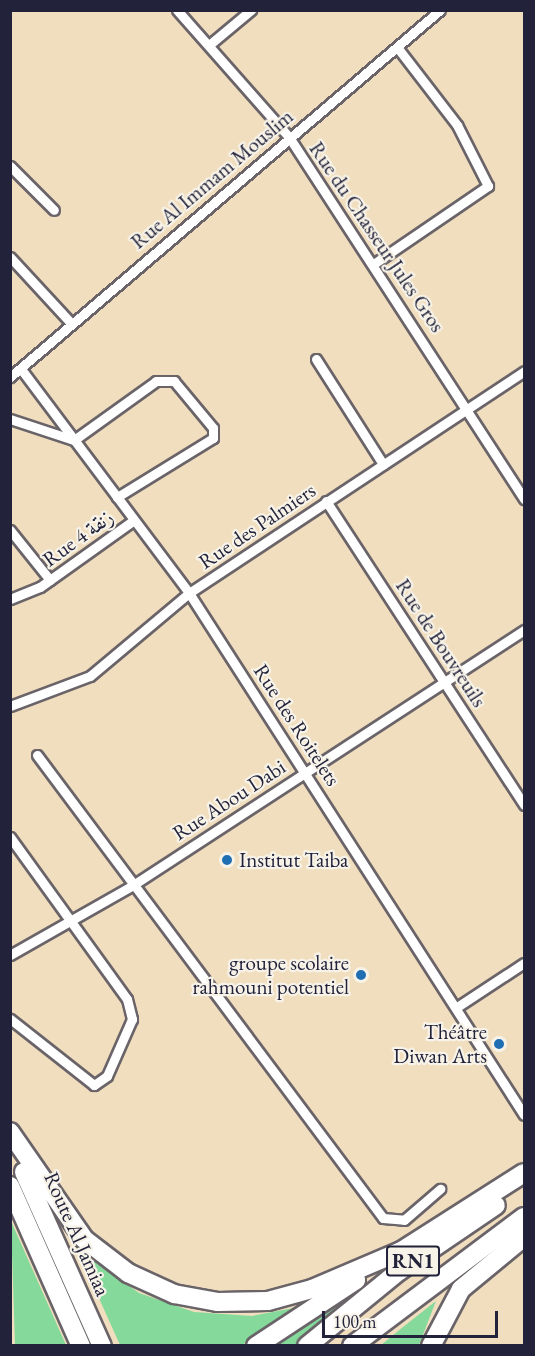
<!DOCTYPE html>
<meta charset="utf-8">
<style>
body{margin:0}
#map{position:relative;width:535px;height:1356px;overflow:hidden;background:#f1debf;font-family:"EB Garamond",Amiri,serif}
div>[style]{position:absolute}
.green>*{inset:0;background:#84d99b}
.roads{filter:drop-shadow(2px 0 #6a6469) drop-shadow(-2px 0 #6a6469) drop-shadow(0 2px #6a6469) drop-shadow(0 -2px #6a6469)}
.street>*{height:9px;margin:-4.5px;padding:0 4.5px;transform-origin:4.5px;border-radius:4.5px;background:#fff}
.highway>*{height:18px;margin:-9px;padding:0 9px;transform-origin:9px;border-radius:9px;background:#fff}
.dots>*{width:16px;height:16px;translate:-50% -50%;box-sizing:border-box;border:3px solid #f7f3e8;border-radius:50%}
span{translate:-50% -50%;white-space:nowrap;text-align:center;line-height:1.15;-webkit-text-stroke:4.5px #f7f3e8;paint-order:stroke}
.shield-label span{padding:2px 4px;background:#f7f3e8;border:2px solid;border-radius:4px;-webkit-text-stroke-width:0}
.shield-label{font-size:20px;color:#22223b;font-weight:700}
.street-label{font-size:21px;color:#22223b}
.poi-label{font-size:21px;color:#22223b}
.left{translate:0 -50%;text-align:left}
.right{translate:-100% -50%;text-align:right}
.frame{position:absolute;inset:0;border:12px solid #22223b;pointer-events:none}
.scale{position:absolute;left:322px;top:1311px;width:176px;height:27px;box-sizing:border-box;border:3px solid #22223b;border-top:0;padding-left:8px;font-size:18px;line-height:21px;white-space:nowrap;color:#22223b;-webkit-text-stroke:4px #f7f3e8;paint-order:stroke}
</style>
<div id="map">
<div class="green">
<i style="clip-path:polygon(11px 1221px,66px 1345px,15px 1345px)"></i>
<i style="clip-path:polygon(76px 1247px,139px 1293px,194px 1312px,252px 1316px,309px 1305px,242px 1345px,120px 1345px)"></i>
<i style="clip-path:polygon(375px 1280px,297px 1345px,271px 1346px)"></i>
<i style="clip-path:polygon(436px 1301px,419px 1345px,381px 1345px,403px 1327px)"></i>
</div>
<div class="roads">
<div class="street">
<i style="left:177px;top:10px;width:169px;rotate:48.6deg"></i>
<i style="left:289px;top:137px;width:432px;rotate:57deg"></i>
<i style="left:209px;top:45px;width:55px;rotate:-39.8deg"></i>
<i style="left:10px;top:166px;width:62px;rotate:45deg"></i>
<i style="left:10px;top:257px;width:90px;rotate:47.3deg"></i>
<i style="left:375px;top:263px;width:137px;rotate:-34.3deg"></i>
<i style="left:488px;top:186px;width:68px;rotate:-116.9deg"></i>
<i style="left:457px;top:125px;width:98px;rotate:-127.6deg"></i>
<i style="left:316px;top:359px;width:125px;rotate:57.5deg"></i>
<i style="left:21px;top:369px;width:280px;rotate:53.1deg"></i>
<i style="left:189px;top:593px;width:620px;rotate:57.31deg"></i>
<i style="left:10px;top:377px;width:565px;rotate:-40.48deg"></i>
<i style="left:10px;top:419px;width:67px;rotate:18.2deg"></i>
<i style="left:74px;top:440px;width:101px;rotate:-35.7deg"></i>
<i style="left:156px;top:381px;width:18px"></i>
<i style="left:174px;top:381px;width:61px;rotate:50.3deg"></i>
<i style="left:213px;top:428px;width:10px;rotate:90deg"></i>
<i style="left:213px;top:438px;width:113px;rotate:148.4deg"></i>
<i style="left:326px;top:501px;width:363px;rotate:56.9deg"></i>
<i style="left:10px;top:530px;width:64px;rotate:51.3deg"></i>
<i style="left:10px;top:599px;width:32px;rotate:-22deg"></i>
<i style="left:40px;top:587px;width:115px;rotate:-35.5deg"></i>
<i style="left:10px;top:706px;width:85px;rotate:-20.6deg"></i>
<i style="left:90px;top:676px;width:129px;rotate:-40deg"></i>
<i style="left:189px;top:593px;width:402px;rotate:-33.5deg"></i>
<i style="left:37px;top:755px;width:578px;rotate:53.23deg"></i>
<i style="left:383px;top:1218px;width:21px;rotate:5deg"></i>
<i style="left:404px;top:1220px;width:48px;rotate:-40.7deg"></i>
<i style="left:10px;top:837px;width:200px;rotate:54.2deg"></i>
<i style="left:127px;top:999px;width:21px;rotate:76deg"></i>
<i style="left:132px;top:1019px;width:62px;rotate:113.7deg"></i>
<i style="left:107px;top:1076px;width:16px;rotate:145deg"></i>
<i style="left:94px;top:1085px;width:107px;rotate:-141.8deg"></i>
<i style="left:10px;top:955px;width:142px;rotate:-29.6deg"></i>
<i style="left:133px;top:885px;width:467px;rotate:-33.1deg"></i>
<i style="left:457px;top:1007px;width:80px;rotate:-33.3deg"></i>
</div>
<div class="highway">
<i style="left:10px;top:1132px;width:130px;rotate:55.3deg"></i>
<i style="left:84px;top:1239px;width:56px;rotate:37.7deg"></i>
<i style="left:128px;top:1273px;width:51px;rotate:24.5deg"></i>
<i style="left:174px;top:1294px;width:45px;rotate:10.3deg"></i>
<i style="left:218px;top:1302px;width:50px;rotate:-1.1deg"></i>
<i style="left:268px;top:1301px;width:46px;rotate:-15.3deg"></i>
<i style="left:312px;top:1289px;width:97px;rotate:-23.1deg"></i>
<i style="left:24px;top:1172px;width:191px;rotate:65.9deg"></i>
<i style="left:10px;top:1186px;width:175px;rotate:66.1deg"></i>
<i style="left:392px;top:1257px;width:156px;rotate:-32.5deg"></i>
<i style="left:256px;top:1346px;width:120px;rotate:-33.4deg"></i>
<i style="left:307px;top:1346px;width:119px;rotate:-39.2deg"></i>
<i style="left:399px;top:1271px;width:117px;rotate:-34.2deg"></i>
<i style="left:352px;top:1346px;width:215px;rotate:-36.9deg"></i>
<i style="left:431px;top:1346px;width:64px;rotate:-62.2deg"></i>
<i style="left:461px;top:1289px;width:82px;rotate:-39.5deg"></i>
</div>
</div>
<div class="dots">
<i style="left:227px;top:860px;background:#1f6fb2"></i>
<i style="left:361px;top:975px;background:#1f6fb2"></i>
<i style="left:499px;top:1044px;background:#1f6fb2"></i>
</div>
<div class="shield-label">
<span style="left:413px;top:1261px">RN1</span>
</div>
<div class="street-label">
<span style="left:212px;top:179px;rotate:-40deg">Rue Al Immam Mouslim</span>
<span style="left:377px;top:237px;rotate:56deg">Rue du Chasseur Jules Gros</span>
<span style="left:257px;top:526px;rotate:-34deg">Rue des Palmiers</span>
<span style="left:78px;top:538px;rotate:-36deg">Rue 4 زنقة</span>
<span style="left:441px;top:643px;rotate:57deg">Rue de Bouvreuils</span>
<span style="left:297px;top:725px;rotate:57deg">Rue des Roitelets</span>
<span style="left:229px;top:800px;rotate:-33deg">Rue Abou Dabi</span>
<span style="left:77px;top:1234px;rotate:66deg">Route Al Jamiaa</span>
</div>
<div class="poi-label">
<span class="left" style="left:239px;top:860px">Institut Taiba</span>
<span class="right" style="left:349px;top:975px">groupe scolaire<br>rahmouni potentiel</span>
<span class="right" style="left:487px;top:1044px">Théâtre<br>Diwan Arts</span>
</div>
<div class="frame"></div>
<div class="scale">100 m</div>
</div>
